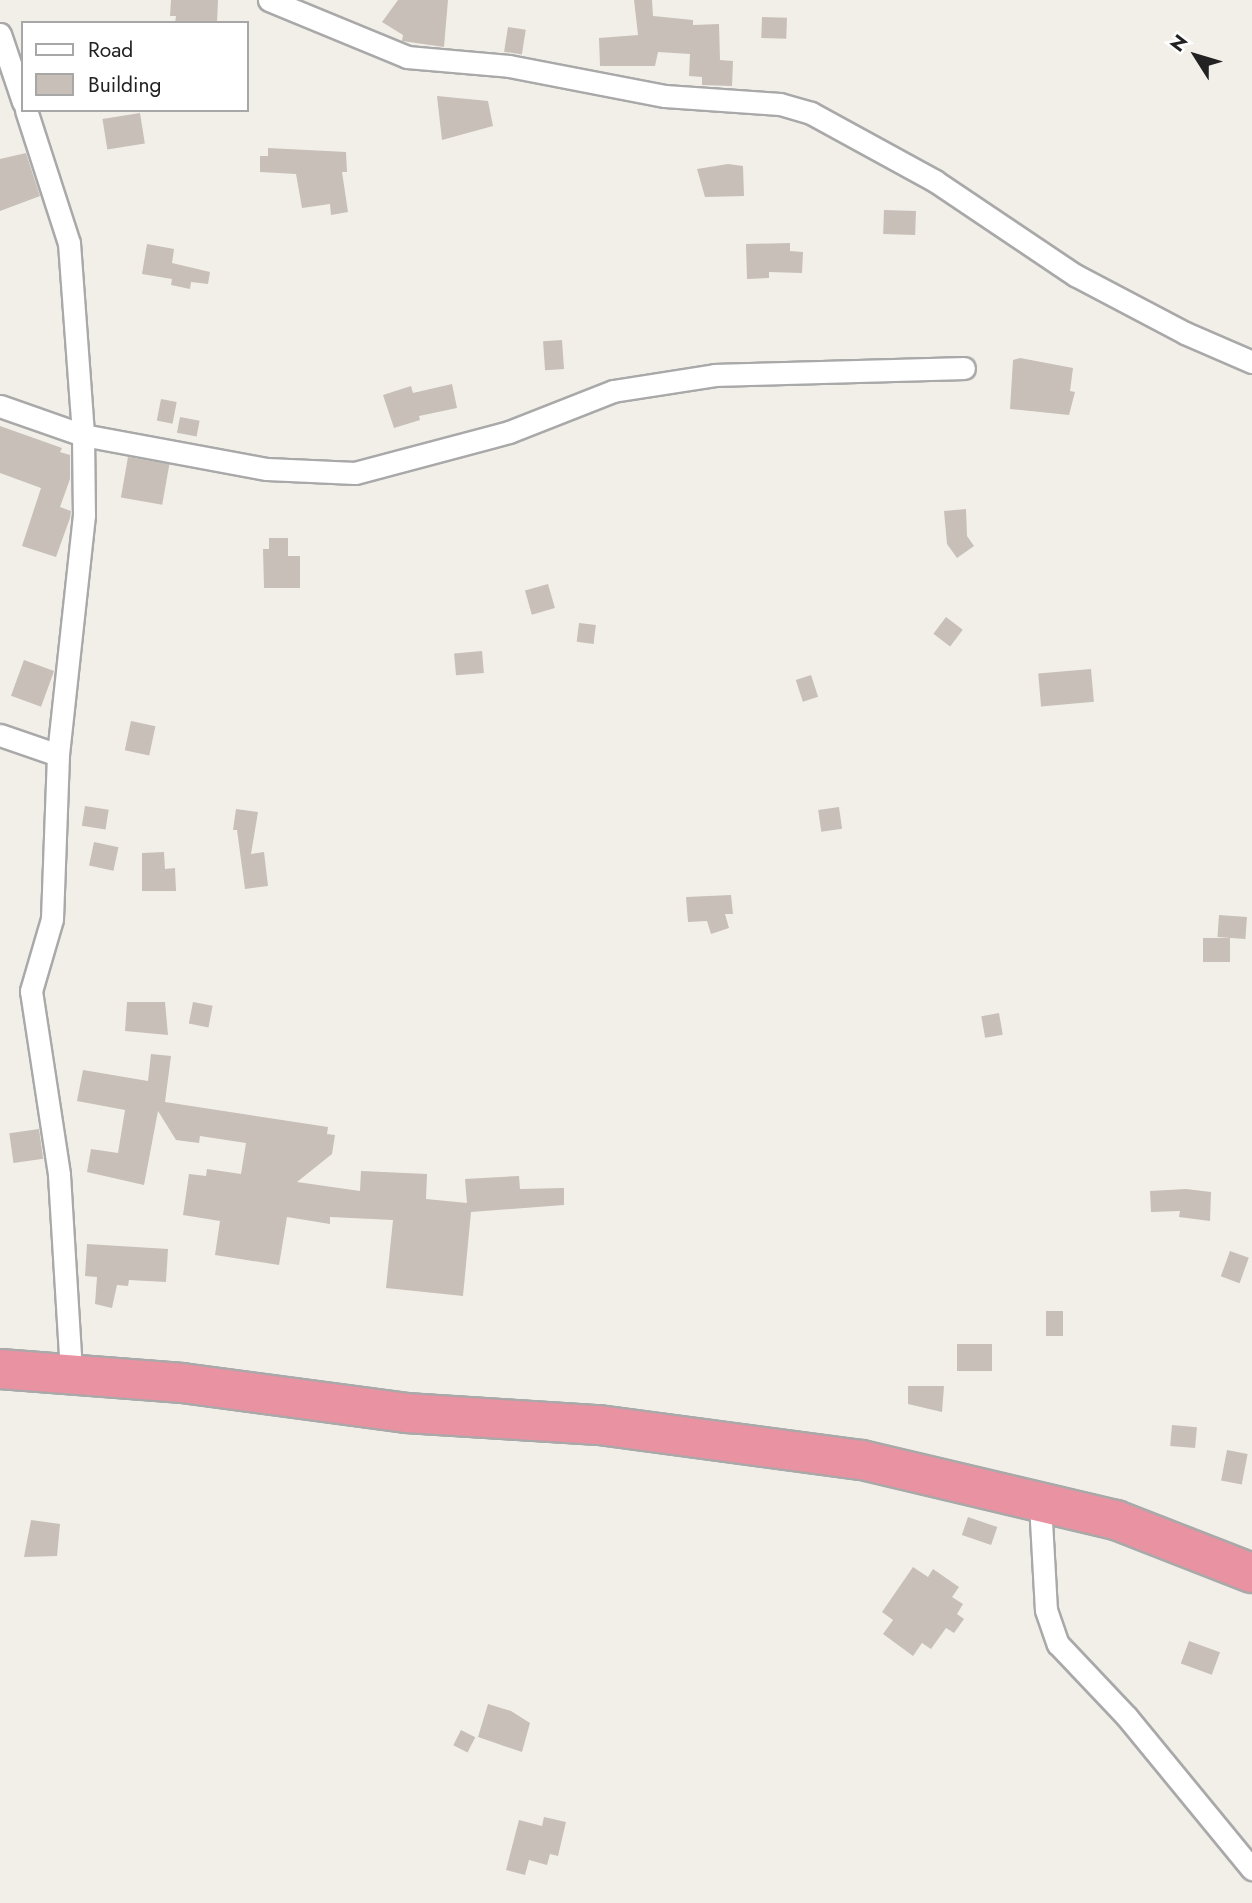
<!DOCTYPE html>
<style>
body{margin:0}
#map{position:relative;width:1252px;height:1903px;overflow:hidden;background:#f2efe9;font-family:Jost,sans-serif}
div>[style]{position:absolute}
.building>*{inset:0;background:#c7bfb8;transform-origin:0 0}
.roads{filter:drop-shadow(2px 0 #a9a9a9) drop-shadow(-2px 0 #a9a9a9) drop-shadow(0 2px #a9a9a9) drop-shadow(0 -2px #a9a9a9)}
.street>*{height:21px;margin:-10.5px;padding:0 10.5px;transform-origin:10.5px;border-radius:10.5px;background:#fff}
.highway>*{height:38px;margin:-19px;padding:0 19px;transform-origin:19px;border-radius:19px;background:#e892a2}
span{translate:-50% -50%;white-space:nowrap;text-align:center;line-height:1.15;-webkit-text-stroke:6px #fff;paint-order:stroke}
.legend{position:absolute;left:21px;top:21px;width:228px;height:91px;box-sizing:border-box;background:#fff;border:2px solid #a7a7a7;margin:0;padding:9px 12px;list-style:none;font-size:21px;color:#222}
.legend li{display:flex;align-items:center;gap:14px;height:35px}
.legend b{width:35px;border:2px solid #a7a7a7}
.north{position:absolute;left:1161px;top:21px;width:70px;height:70px;-webkit-text-stroke:5px #fff;paint-order:stroke;rotate:307deg;font-size:19px;font-weight:700;line-height:28px;text-align:center;color:#222}
.north::after{content:'';display:block;margin:auto;width:24px;height:32px;background:#222;clip-path:polygon(50% 0,100% 100%,50% 72%,0 100%)}
</style>
<div id="map">
<div class="building">
<i style="clip-path:polygon(171px 0,218px 0,217px 23px,175px 23px,176px 16px,170px 16px)"></i>
<i style="clip-path:polygon(398px 0,448px 0,444px 47px,402px 41px,403px 35px,382px 22px)"></i>
<i style="clip-path:polygon(634px 0,652px 0,653px 16px,693px 20px,693px 25px,719px 24px,720px 60px,733px 61px,732px 86px,702px 85px,702px 77px,689px 76px,690px 54px,658px 52px,655px 66px,600px 66px,599px 38px,638px 35px)"></i>
<i style="left:762px;top:17px;width:25px;height:21px;rotate:2deg"></i>
<i style="left:508px;top:27px;width:18px;height:25px;rotate:9deg"></i>
<i style="clip-path:polygon(437px 96px,488px 101px,493px 126px,442px 140px)"></i>
<i style="left:140px;top:113px;width:31px;height:38px;rotate:81deg"></i>
<i style="clip-path:polygon(268px 148px,346px 152px,347px 172px,342px 172px,348px 212px,331px 215px,330px 204px,302px 208px,296px 174px,260px 172px,260px 156px,268px 156px)"></i>
<i style="clip-path:polygon(26px 153px,40px 196px,0 211px,0 159px)"></i>
<i style="clip-path:polygon(728px 164px,743px 166px,744px 196px,705px 197px,697px 169px)"></i>
<i style="left:884px;top:210px;width:32px;height:24px;rotate:2deg"></i>
<i style="clip-path:polygon(790px 243px,790px 251px,803px 252px,802px 273px,769px 272px,769px 278px,747px 279px,746px 244px)"></i>
<i style="clip-path:polygon(147px 244px,174px 249px,172px 263px,210px 272px,208px 284px,191px 282px,190px 289px,171px 285px,172px 279px,142px 274px)"></i>
<i style="left:562px;top:340px;width:29px;height:19px;rotate:86deg"></i>
<i style="clip-path:polygon(1020px 358px,1073px 368px,1070px 391px,1075px 392px,1069px 415px,1010px 409px,1013px 360px)"></i>
<i style="clip-path:polygon(452px 384px,457px 408px,419px 416px,420px 420px,394px 428px,383px 395px,411px 386px,413px 393px)"></i>
<i style="left:161px;top:399px;width:16px;height:22px;rotate:11deg"></i>
<i style="left:180px;top:417px;width:20px;height:16px;rotate:11deg"></i>
<i style="clip-path:polygon(0 426px,62px 448px,60px 452px,70px 455px,70px 479px,60px 507px,71px 511px,70px 518px,56px 557px,22px 546px,41px 488px,0 473px)"></i>
<i style="left:128px;top:457px;width:42px;height:41px;rotate:10deg"></i>
<i style="clip-path:polygon(966px 509px,967px 536px,974px 546px,957px 558px,947px 544px,944px 511px)"></i>
<i style="clip-path:polygon(269px 538px,288px 538px,288px 556px,300px 556px,300px 588px,264px 588px,263px 549px,269px 549px)"></i>
<i style="left:548px;top:584px;width:25px;height:24px;rotate:74deg"></i>
<i style="left:946px;top:617px;width:21px;height:21px;rotate:37deg"></i>
<i style="left:579px;top:623px;width:17px;height:19px;rotate:7deg"></i>
<i style="left:482px;top:651px;width:22px;height:28px;rotate:85deg"></i>
<i style="left:24px;top:660px;width:32px;height:38px;rotate:20deg"></i>
<i style="left:1091px;top:669px;width:33px;height:53px;rotate:85deg"></i>
<i style="left:811px;top:675px;width:23px;height:16px;rotate:72deg"></i>
<i style="left:131px;top:721px;width:25px;height:30px;rotate:12deg"></i>
<i style="left:85px;top:806px;width:24px;height:20px;rotate:9deg"></i>
<i style="left:839px;top:807px;width:22px;height:21px;rotate:82deg"></i>
<i style="clip-path:polygon(236px 809px,258px 812px,251px 854px,264px 852px,268px 886px,245px 889px,237px 830px,233px 830px)"></i>
<i style="left:94px;top:842px;width:25px;height:24px;rotate:12deg"></i>
<i style="clip-path:polygon(164px 852px,165px 869px,175px 868px,176px 891px,142px 891px,142px 853px)"></i>
<i style="clip-path:polygon(731px 895px,733px 914px,725px 914px,729px 928px,711px 934px,707px 921px,688px 922px,686px 897px)"></i>
<i style="left:1219px;top:915px;width:28px;height:22px;rotate:4deg"></i>
<i style="left:1203px;top:938px;width:27px;height:24px"></i>
<i style="clip-path:polygon(127px 1002px,165px 1002px,168px 1035px,125px 1031px)"></i>
<i style="left:193px;top:1002px;width:20px;height:22px;rotate:11deg"></i>
<i style="left:999px;top:1013px;width:22px;height:18px;rotate:80deg"></i>
<i style="clip-path:polygon(151px 1054px,171px 1056px,165px 1102px,328px 1127px,327px 1134px,335px 1135px,332px 1154px,297px 1182px,360px 1191px,361px 1171px,427px 1174px,426px 1199px,467px 1203px,465px 1179px,519px 1176px,520px 1189px,564px 1188px,564px 1205px,471px 1212px,463px 1296px,386px 1288px,393px 1220px,330px 1217px,330px 1224px,287px 1217px,279px 1265px,215px 1255px,220px 1221px,183px 1215px,189px 1174px,206px 1176px,207px 1169px,241px 1174px,246px 1143px,200px 1136px,199px 1143px,176px 1140px,158px 1111px,144px 1185px,87px 1172px,91px 1149px,118px 1153px,125px 1110px,77px 1101px,83px 1070px,148px 1081px)"></i>
<i style="left:39px;top:1129px;width:30px;height:30px;rotate:82deg"></i>
<i style="clip-path:polygon(1186px 1189px,1211px 1192px,1210px 1221px,1179px 1217px,1180px 1211px,1151px 1212px,1150px 1191px)"></i>
<i style="clip-path:polygon(87px 1244px,168px 1249px,166px 1282px,129px 1280px,128px 1286px,117px 1285px,112px 1308px,95px 1304px,97px 1277px,85px 1276px)"></i>
<i style="left:1230px;top:1251px;width:20px;height:27px;rotate:20deg"></i>
<i style="left:1063px;top:1311px;width:25px;height:17px;rotate:90deg"></i>
<i style="left:992px;top:1344px;width:27px;height:35px;rotate:90deg"></i>
<i style="clip-path:polygon(908px 1386px,944px 1386px,942px 1412px,908px 1404px)"></i>
<i style="left:1172px;top:1425px;width:25px;height:21px;rotate:5deg"></i>
<i style="left:1227px;top:1450px;width:21px;height:31px;rotate:11deg"></i>
<i style="left:968px;top:1517px;width:31px;height:19px;rotate:19deg"></i>
<i style="clip-path:polygon(31px 1520px,60px 1524px,57px 1556px,24px 1557px)"></i>
<i style="clip-path:polygon(913px 1567px,928px 1577px,933px 1569px,959px 1587px,952px 1597px,963px 1604px,957px 1614px,964px 1619px,954px 1633px,946px 1628px,931px 1649px,922px 1643px,913px 1656px,883px 1634px,893px 1620px,882px 1612px)"></i>
<i style="left:1189px;top:1641px;width:33px;height:24px;rotate:20deg"></i>
<i style="clip-path:polygon(488px 1704px,511px 1711px,530px 1723px,522px 1752px,478px 1737px)"></i>
<i style="left:461px;top:1730px;width:16px;height:17px;rotate:27deg"></i>
<i style="clip-path:polygon(544px 1817px,566px 1822px,558px 1856px,550px 1854px,547px 1865px,529px 1860px,525px 1875px,506px 1870px,519px 1820px,542px 1826px)"></i>
</div>
<div class="roads">
<div class="street">
<i style="left:269px;top:0;width:149px;rotate:22.4deg"></i>
<i style="left:407px;top:57px;width:102px;rotate:5deg"></i>
<i style="left:509px;top:66px;width:159px;rotate:10.9deg"></i>
<i style="left:665px;top:96px;width:115px;rotate:4deg"></i>
<i style="left:780px;top:104px;width:32px;rotate:16deg"></i>
<i style="left:811px;top:113px;width:141px;rotate:28.7deg"></i>
<i style="left:935px;top:181px;width:169px;rotate:33.9deg"></i>
<i style="left:1075px;top:275px;width:124px;rotate:27.8deg"></i>
<i style="left:1185px;top:333px;width:73px;rotate:23.4deg"></i>
<i style="left:0;top:34px;width:72px;rotate:71.3deg"></i>
<i style="left:26px;top:110px;width:140px;rotate:72.1deg"></i>
<i style="left:69px;top:243px;width:193px;rotate:85.8deg"></i>
<i style="left:83px;top:435px;width:80px;rotate:89.3deg"></i>
<i style="left:84px;top:515px;width:241px;rotate:96.2deg"></i>
<i style="left:58px;top:755px;width:164px;rotate:92.1deg"></i>
<i style="left:52px;top:919px;width:75px;rotate:106.3deg"></i>
<i style="left:31px;top:991px;width:186px;rotate:81.3deg"></i>
<i style="left:59px;top:1175px;width:199px;rotate:86.5deg"></i>
<i style="left:0;top:406px;width:88px;rotate:19.3deg"></i>
<i style="left:83px;top:435px;width:187px;rotate:10.5deg"></i>
<i style="left:267px;top:469px;width:88px;rotate:2.6deg"></i>
<i style="left:355px;top:473px;width:159px;rotate:-14.9deg"></i>
<i style="left:509px;top:432px;width:112px;rotate:-21.5deg"></i>
<i style="left:613px;top:391px;width:103px;rotate:-8.9deg"></i>
<i style="left:715px;top:375px;width:249px;rotate:-1.6deg"></i>
<i style="left:0;top:735px;width:61px;rotate:19deg"></i>
<i style="left:1040px;top:1503px;width:107px;rotate:86.8deg"></i>
<i style="left:1046px;top:1610px;width:36px;rotate:71deg"></i>
<i style="left:1058px;top:1644px;width:100px;rotate:46.6deg"></i>
<i style="left:1127px;top:1717px;width:197px;rotate:50.6deg"></i>
</div>
<div class="highway">
<i style="left:0;top:1369px;width:183px;rotate:4.4deg"></i>
<i style="left:182px;top:1383px;width:226px;rotate:7.6deg"></i>
<i style="left:406px;top:1413px;width:193px;rotate:3.6deg"></i>
<i style="left:599px;top:1425px;width:265px;rotate:7.6deg"></i>
<i style="left:862px;top:1460px;width:261px;rotate:13.3deg"></i>
<i style="left:1116px;top:1520px;width:146px;rotate:21.3deg"></i>
</div>
</div>
<ul class="legend">
<li><b style="height:9px;background:#fff"></b>Road</li>
<li><b style="height:19px;background:#c7bfb8"></b>Building</li>
</ul>
<div class="north">N</div>
</div>
